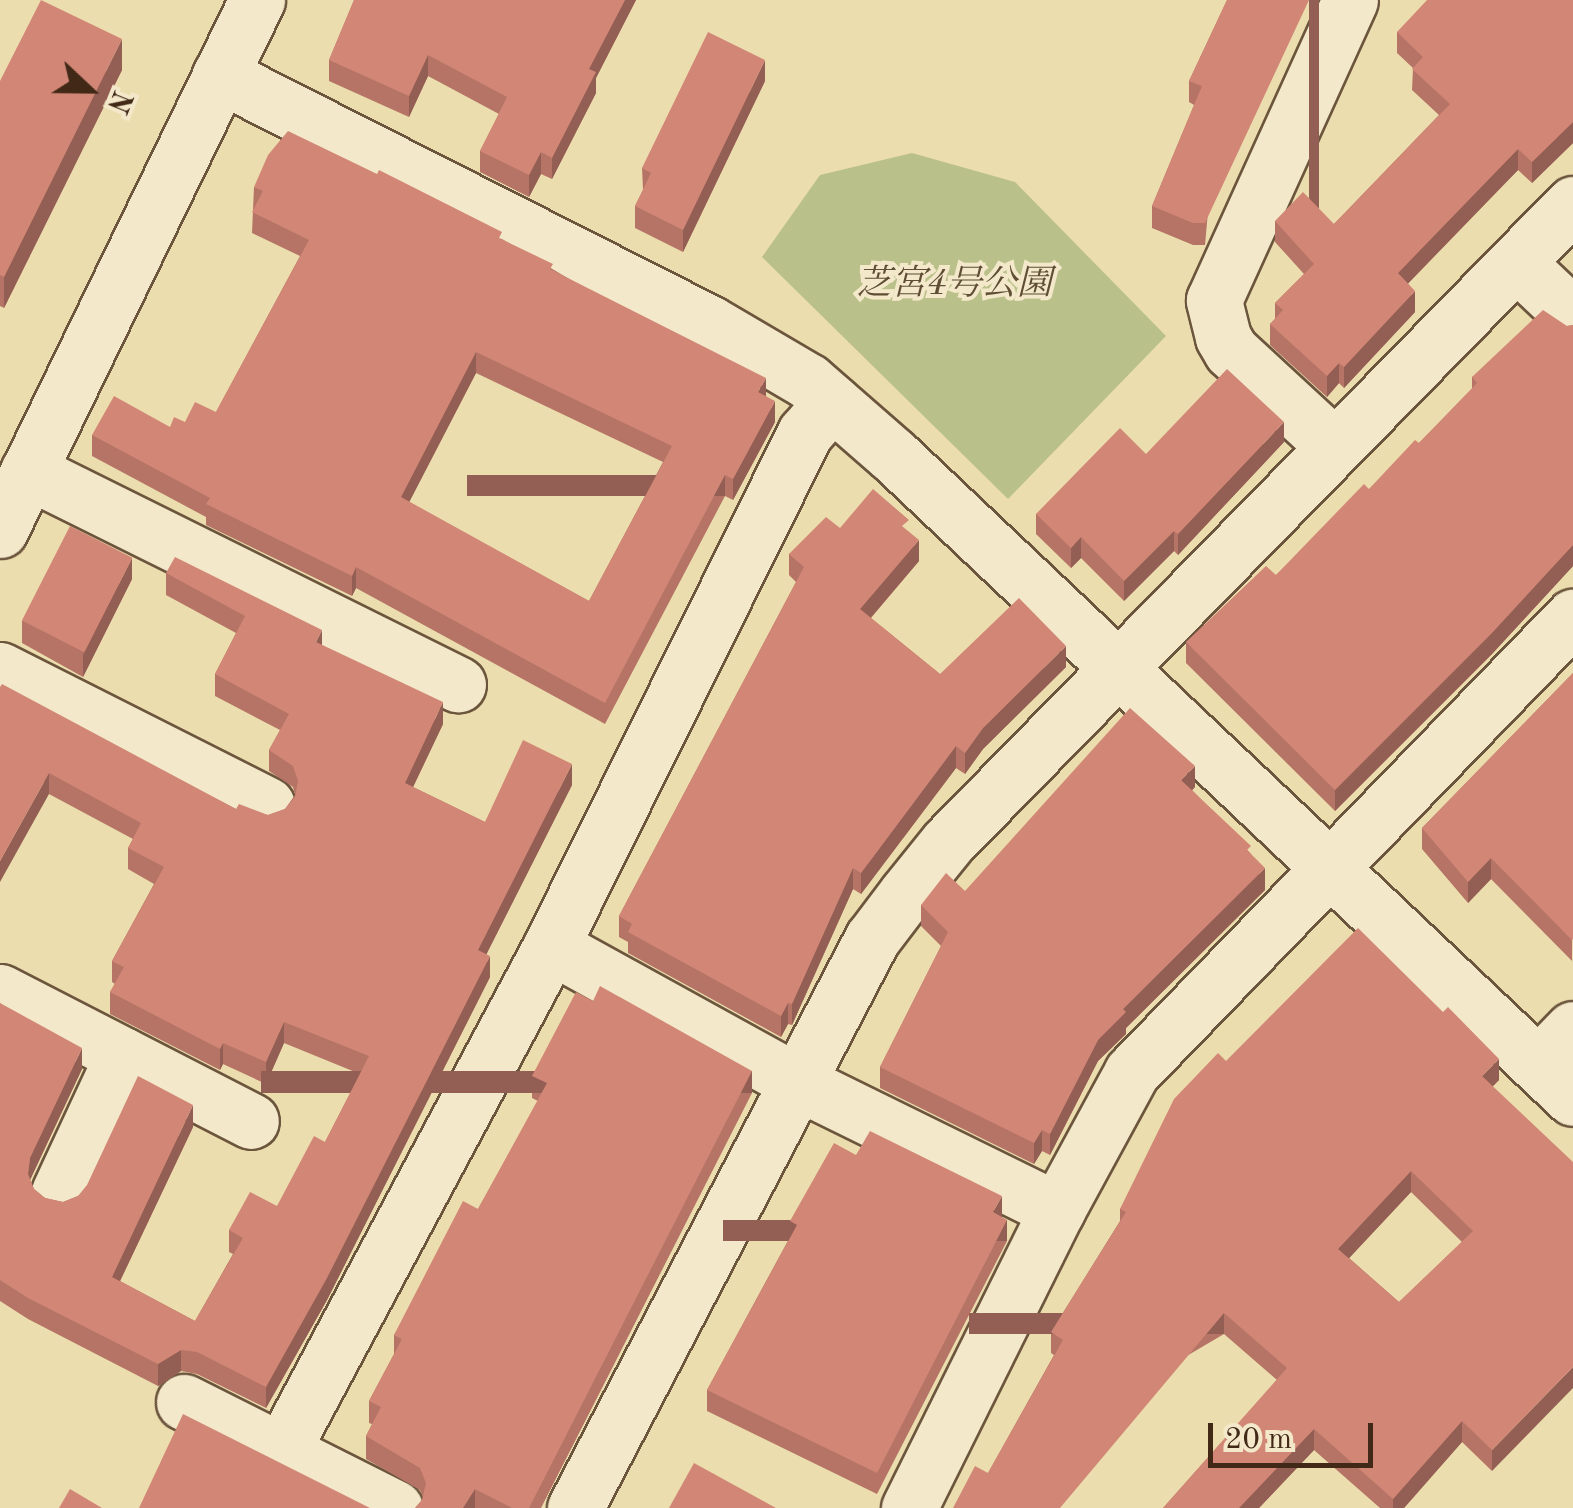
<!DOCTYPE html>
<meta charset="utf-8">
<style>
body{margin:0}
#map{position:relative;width:1573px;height:1508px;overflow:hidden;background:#ecddae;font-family:"Old Standard TT","Noto Serif JP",serif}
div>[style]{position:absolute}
.green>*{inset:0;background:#bac089}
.roads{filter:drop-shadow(2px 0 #6c553d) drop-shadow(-2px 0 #6c553d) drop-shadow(0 2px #6c553d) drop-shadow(0 -2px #6c553d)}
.minor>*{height:55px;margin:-27.5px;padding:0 27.5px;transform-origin:27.5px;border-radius:27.5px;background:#f3e9ca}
.tertiary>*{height:55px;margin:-27.5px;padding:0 27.5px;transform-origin:27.5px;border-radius:27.5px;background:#f3e9ca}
.wall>*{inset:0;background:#b57465}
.shaded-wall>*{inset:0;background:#935e53;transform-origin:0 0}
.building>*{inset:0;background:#d28776;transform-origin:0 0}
span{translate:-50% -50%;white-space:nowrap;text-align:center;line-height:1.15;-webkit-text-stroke:8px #f3e9ca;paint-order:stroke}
.park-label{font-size:35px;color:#5f4e34;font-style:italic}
.north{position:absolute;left:40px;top:40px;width:100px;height:100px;-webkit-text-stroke:8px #f3e9ca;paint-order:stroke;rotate:112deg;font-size:28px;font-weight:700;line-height:40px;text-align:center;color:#412817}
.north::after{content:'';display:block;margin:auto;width:35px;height:45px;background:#412817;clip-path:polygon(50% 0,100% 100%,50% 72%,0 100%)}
.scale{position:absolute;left:1208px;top:1423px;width:165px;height:45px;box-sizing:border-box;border:5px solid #412817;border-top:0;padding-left:12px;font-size:30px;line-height:35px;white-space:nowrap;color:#412817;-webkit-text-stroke:8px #f3e9ca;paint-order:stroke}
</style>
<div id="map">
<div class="green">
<i style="clip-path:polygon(912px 153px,1015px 182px,1166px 336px,1008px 499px,762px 257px,820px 175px)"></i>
</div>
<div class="roads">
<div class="minor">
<i style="left:1517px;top:263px;width:77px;rotate:43.4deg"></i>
<i style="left:1334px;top:446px;width:140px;rotate:-137.3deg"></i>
<i style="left:1231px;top:351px;width:16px;rotate:-120deg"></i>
<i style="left:1223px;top:337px;width:38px;rotate:-104deg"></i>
<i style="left:1214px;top:300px;width:329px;rotate:-65.6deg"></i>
<i style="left:28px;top:471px;width:480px;rotate:26.4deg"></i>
<i style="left:0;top:670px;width:299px;rotate:26.8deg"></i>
<i style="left:551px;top:946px;width:281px;rotate:28.9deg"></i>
<i style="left:797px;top:1082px;width:290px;rotate:26.2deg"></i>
<i style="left:0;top:992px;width:282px;rotate:27.2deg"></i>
<i style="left:1540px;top:1063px;width:47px;rotate:-45.9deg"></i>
<i style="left:59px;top:1192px;width:151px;rotate:-65deg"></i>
<i style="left:184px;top:1402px;width:236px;rotate:26.7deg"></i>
<i style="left:282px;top:1450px;width:571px;rotate:-61.91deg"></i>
<i style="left:551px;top:946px;width:572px;rotate:-63.66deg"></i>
<i style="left:805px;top:433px;width:41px;rotate:-48.9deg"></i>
<i style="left:575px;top:1508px;width:642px;rotate:-62.44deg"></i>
<i style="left:872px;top:939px;width:56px;rotate:-52.9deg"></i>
<i style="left:906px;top:894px;width:67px;rotate:-51.1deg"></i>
<i style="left:948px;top:842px;width:893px;rotate:-45.59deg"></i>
<i style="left:909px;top:1508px;width:333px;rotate:-63.6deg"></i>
<i style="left:1057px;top:1210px;width:157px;rotate:-61.5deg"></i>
<i style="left:1132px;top:1072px;width:634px;rotate:-45.9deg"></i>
</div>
<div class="tertiary">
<i style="left:220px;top:75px;width:548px;rotate:26.89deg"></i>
<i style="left:709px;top:323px;width:115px;rotate:30.4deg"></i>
<i style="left:808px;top:381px;width:114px;rotate:41.1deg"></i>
<i style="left:894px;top:456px;width:934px;rotate:43.4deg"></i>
<i style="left:0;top:530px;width:589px;rotate:-64.13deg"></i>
</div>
</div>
<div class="wall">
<i style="clip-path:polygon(354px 0,636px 0,596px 78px,596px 93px,552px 179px,541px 174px,529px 197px,480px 172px,480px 151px,499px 114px,428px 76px,409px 117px,329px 81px,329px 60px)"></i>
<i style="clip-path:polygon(1227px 0,1205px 245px,1193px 245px,1152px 228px,1152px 206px,1194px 105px,1189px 102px,1189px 81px)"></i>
<i style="clip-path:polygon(1573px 0,1573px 143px,1532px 183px,1518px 170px,1408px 283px,1415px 312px,1344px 388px,1339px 383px,1327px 397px,1270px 345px,1270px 324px,1275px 319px,1275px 303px,1304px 274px,1275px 242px,1275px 221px,1334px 224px,1439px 115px,1412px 90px,1413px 68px,1397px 53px,1397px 32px)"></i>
<i style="clip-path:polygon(122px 70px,4px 308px,0 306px,0 81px)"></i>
<i style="clip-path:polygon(765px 81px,683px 252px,635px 228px,635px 206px,643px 190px,642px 168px)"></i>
<i style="clip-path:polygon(evenodd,254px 187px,502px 239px,766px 396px,775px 422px,733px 500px,725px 496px,605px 724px,356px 588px,352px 596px,206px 525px,206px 517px,92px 456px,92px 435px,170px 427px,216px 412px,300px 256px,252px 233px,254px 187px,476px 373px,663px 462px,589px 601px,409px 502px,476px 373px)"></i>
<i style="clip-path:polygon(1573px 325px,1573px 566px,1492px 654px,1335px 811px,1186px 663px,1186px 642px,1276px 575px,1419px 443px,1472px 389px,1472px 377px,1567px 326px)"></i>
<i style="clip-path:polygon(1284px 442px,1178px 555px,1174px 551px,1124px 601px,1081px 558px,1071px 568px,1036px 534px,1036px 514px,1146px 454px)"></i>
<i style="clip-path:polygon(840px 528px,909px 532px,919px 561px,871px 618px,940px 674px,1066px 667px,983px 749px,965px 774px,956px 768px,861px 894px,853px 889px,792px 1025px,788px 1024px,781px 1037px,628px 953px,628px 942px,619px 937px,619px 916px,796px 582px,789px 575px,789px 554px)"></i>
<i style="clip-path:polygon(166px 573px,322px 645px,443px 724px,413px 787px,485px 822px,572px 785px,486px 954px,490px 977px,327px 1300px,266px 1408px,197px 1374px,181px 1371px,158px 1386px,28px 1319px,0 1301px,0 1003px,82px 1069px,30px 1180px,34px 1189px,45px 1198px,63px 1202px,78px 1196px,193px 1127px,120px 1281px,195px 1321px,233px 1254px,229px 1252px,229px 1230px,277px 1206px,325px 1142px,360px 1074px,284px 1043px,266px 1084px,223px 1064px,220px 1070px,110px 1014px,110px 992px,115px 984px,112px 982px,112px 961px,154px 884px,128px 869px,128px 848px,133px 839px,49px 794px,0 687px,236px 809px,268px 815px,285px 809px,295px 795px,293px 787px,269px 771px,269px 750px,280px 730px,215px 696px,215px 674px,236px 633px,166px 595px)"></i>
<i style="clip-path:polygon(132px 579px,83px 677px,22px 643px,22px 621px)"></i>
<i style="clip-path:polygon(1573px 673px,1572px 961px,1491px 879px,1468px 903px,1422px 849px,1422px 828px)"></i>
<i style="clip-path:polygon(1195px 787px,1192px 790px,1251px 854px,1265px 890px,1126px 1028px,1126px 1034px,1098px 1061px,1050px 1155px,1042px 1151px,1034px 1164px,880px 1088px,880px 1067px,941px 946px,921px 926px,921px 905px,965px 891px)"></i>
<i style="clip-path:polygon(evenodd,1226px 1061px,1499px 1080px,1493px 1086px,1492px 1471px,1462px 1442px,1404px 1508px,1380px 1508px,1314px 1450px,1259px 1508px,1163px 1508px,1277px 1380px,1224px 1334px,988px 1473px,1054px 1355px,1051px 1353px,1051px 1332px,1120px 1221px,1120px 1209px,1226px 1061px,1411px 1192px,1462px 1242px,1399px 1302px,1349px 1258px,1411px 1192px)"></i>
<i style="clip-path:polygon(532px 1076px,752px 1093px,541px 1508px,415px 1508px,422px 1500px,423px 1497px,420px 1490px,366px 1459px,366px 1436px,372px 1424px,369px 1423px,369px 1401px,394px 1354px,394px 1335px,478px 1209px,538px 1101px,532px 1098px)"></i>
<i style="clip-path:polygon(856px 1155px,1002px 1217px,1007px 1241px,877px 1494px,707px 1411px,707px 1390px,790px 1237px,790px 1221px)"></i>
</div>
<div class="shaded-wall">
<i style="clip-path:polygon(625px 0,636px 0,596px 78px,596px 93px,552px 179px,552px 158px,589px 69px)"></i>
<i style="left:1309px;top:0;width:10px;height:246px"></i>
<i style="clip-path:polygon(122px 39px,122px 70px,4px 308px,4px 277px)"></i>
<i style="clip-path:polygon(428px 55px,428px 76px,409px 117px,409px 96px)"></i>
<i style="clip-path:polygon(765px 60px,765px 81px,683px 252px,683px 230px)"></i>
<i style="clip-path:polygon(1573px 122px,1573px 143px,1532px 183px,1532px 162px)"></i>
<i style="clip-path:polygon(1518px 149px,1518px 170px,1398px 294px,1398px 273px)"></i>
<i style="clip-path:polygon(541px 152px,541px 174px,529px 197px,529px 175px)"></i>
<i style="clip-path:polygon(1415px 291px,1415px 312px,1344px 388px,1344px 367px)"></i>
<i style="clip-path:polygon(476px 352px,476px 373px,401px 518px,401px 497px)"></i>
<i style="clip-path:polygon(1339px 363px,1339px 383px,1327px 397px,1327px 376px)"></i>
<i style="clip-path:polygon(766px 378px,766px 399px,758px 392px)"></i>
<i style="clip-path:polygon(775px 401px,775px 422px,733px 500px,733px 479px)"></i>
<i style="clip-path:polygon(1284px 422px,1284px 442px,1178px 555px,1178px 534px)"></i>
<i style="left:725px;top:475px;width:21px;height:258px;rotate:90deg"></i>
<i style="clip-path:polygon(1174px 531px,1174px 551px,1124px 601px,1124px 581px)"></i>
<i style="clip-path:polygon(1081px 537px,1081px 558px,1071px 568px,1071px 548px)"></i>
<i style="clip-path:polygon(919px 540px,919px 561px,860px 630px,860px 609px)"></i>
<i style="clip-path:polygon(1573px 545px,1573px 566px,1492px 654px,1335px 811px,1335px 790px)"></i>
<i style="clip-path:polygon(132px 558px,132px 579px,83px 677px,83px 655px)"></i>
<i style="clip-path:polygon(356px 567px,356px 588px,352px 596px,352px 576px)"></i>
<i style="clip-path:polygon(322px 630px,322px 652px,316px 642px)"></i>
<i style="clip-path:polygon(1066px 646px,1066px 667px,983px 749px,965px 774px,965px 753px,983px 728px)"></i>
<i style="clip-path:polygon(443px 702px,443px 724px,405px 804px,405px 783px)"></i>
<i style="clip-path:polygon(956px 746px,956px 768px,861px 894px,861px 873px)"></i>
<i style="clip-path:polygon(572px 764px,572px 785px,478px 971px,478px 950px)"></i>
<i style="clip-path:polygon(1195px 766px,1195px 787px,1181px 802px,1181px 780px)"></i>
<i style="clip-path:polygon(49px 773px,49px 794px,0 882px,0 861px)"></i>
<i style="clip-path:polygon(1491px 858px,1491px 879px,1468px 903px,1468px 882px)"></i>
<i style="clip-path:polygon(853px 868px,853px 889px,792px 1025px,792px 1004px)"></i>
<i style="clip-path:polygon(1265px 868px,1265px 890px,1126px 1028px,1126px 1034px,1098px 1061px,1050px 1155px,1050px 1134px,1098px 1040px,1123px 1009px)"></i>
<i style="clip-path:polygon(490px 956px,490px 977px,327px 1300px,266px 1408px,266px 1387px)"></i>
<i style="clip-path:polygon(788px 1003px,788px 1024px,781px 1037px,781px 1016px)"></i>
<i style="clip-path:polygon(284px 1022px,284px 1043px,266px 1084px,266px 1062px)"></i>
<i style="clip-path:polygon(223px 1043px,223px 1064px,220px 1070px,220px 1049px)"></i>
<i style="clip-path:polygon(82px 1048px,82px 1069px,30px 1180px,28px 1174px,30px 1158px)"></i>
<i style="clip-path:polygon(1499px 1059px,1499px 1080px,1482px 1097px,1482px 1076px)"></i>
<i style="left:752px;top:1071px;width:22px;height:491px;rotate:90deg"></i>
<i style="clip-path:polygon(193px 1105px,193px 1127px,112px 1298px,112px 1277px)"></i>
<i style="clip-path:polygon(1042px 1130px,1042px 1151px,1034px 1164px,1034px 1143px)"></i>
<i style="clip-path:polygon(1411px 1171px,1411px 1192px,1338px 1270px,1338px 1249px)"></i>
<i style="clip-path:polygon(1002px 1196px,1002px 1218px,993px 1212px)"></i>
<i style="left:1007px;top:1220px;width:21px;height:284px;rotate:90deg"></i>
<i style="left:1224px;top:1313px;width:21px;height:255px;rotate:90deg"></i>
<i style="clip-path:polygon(181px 1350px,181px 1371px,158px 1386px,158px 1364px)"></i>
<i style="clip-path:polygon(1573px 1367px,1573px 1388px,1492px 1471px,1492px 1450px)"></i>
<i style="clip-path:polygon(1462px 1421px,1462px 1442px,1404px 1508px,1393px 1508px,1393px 1499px)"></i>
<i style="clip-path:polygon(1314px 1429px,1314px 1450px,1259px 1508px,1239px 1508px)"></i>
<i style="clip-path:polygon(475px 1489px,475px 1508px,463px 1508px)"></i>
</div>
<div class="building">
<i style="clip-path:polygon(41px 0,122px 39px,4px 277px,0 275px,0 81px)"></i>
<i style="clip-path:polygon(354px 0,625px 0,589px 69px,596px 72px,552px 158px,541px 152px,529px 175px,480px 151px,507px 97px,428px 55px,409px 96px,329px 60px)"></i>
<i style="clip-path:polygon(1227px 0,1309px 0,1205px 223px,1193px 223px,1152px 206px,1202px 86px,1189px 81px)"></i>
<i style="clip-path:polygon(1427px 0,1573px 0,1573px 122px,1532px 162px,1518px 149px,1398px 273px,1415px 291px,1344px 367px,1339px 363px,1327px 376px,1270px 324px,1283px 310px,1275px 303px,1314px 264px,1275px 221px,1303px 192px,1334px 224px,1450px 104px,1412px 69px,1423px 57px,1397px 32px)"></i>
<i style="clip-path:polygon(708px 32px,765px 60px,683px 230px,635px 206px,651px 173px,642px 168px)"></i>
<i style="clip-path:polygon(evenodd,288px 131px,377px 174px,379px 170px,502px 232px,499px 238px,553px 264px,550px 269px,766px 378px,758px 392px,775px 401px,733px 479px,725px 475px,605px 703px,356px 567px,352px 576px,206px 504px,210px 498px,92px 435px,114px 396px,170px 427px,174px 417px,185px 422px,195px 402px,216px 412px,309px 240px,252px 212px,263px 191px,254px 187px,268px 155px,288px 131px,476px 352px,672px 446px,589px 601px,401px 497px,476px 352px)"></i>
<i style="clip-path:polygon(1543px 310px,1567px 326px,1573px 325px,1573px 545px,1492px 633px,1335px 790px,1186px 642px,1266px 566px,1276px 575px,1364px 484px,1369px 489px,1415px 440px,1419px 443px,1477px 383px,1472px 377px)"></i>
<i style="clip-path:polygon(1227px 369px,1284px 422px,1178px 534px,1174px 531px,1124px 581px,1081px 537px,1071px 548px,1036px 514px,1120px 428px,1146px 454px)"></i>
<i style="clip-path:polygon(873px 489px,909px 520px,902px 526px,919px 540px,860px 609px,940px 674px,1019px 598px,1066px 646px,983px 728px,965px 753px,956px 746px,861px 873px,853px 868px,792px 1004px,788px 1003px,781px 1016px,628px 932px,632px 924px,619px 916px,804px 567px,789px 554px,826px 517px,840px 528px)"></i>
<i style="left:70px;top:526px;width:70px;height:106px;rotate:27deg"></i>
<i style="clip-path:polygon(175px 557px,322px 630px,316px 642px,443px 702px,405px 783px,485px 822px,523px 740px,572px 764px,478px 950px,490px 956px,327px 1278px,266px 1387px,197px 1352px,181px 1350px,158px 1364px,28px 1298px,0 1280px,0 1003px,82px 1048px,30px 1158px,28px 1174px,34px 1189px,45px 1198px,63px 1202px,78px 1196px,87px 1185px,138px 1076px,193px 1105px,112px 1277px,195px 1321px,243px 1238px,229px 1230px,250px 1192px,277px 1206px,314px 1136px,325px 1142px,369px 1056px,284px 1022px,266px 1062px,223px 1043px,220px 1049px,110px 992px,124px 967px,112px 961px,164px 867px,128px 848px,141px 823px,49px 773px,0 861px,0 687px,2px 684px,236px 809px,239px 804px,268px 815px,285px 809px,295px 797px,298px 781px,293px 766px,269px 750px,289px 714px,215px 674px,245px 616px,166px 573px)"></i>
<i style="clip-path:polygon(1573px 673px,1573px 939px,1572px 940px,1491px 858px,1468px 882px,1422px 828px)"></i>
<i style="clip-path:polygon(1130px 708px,1195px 766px,1181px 780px,1251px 846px,1247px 850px,1265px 868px,1123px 1009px,1126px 1012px,1098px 1040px,1050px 1134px,1042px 1130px,1034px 1143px,880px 1067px,948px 932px,921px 905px,946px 873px,965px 891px)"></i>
<i style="clip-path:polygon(evenodd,1358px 928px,1443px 1012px,1448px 1007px,1499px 1059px,1482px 1076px,1573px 1162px,1573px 1367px,1492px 1450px,1462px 1421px,1393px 1499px,1314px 1429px,1239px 1508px,1163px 1508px,1287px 1368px,1224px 1313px,1060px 1508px,953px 1508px,975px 1466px,988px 1473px,1063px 1340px,1051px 1332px,1126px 1212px,1120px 1209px,1174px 1099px,1218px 1053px,1226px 1061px,1358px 928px,1411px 1171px,1473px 1231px,1399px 1302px,1338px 1249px,1411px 1171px)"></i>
<i style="clip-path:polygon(600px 986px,752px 1071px,529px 1508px,512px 1508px,475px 1489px,463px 1508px,415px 1508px,422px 1500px,426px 1483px,420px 1468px,366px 1436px,381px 1407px,369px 1401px,402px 1339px,394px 1335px,463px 1201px,478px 1209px,547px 1083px,532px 1076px,576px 992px,593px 1001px)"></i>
<i style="clip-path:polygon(870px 1131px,1002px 1196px,993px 1212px,1007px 1220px,877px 1473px,707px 1390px,797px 1225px,790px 1221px,834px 1143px,856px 1155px)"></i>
<i style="clip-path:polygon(183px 1414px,370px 1508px,139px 1508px)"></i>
<i style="clip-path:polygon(694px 1463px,776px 1508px,669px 1508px)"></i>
<i style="clip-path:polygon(70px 1489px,102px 1508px,59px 1508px)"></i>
</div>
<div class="park-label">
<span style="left:954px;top:285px">芝宮4号公園</span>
</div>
<div class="north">N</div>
<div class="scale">20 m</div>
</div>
